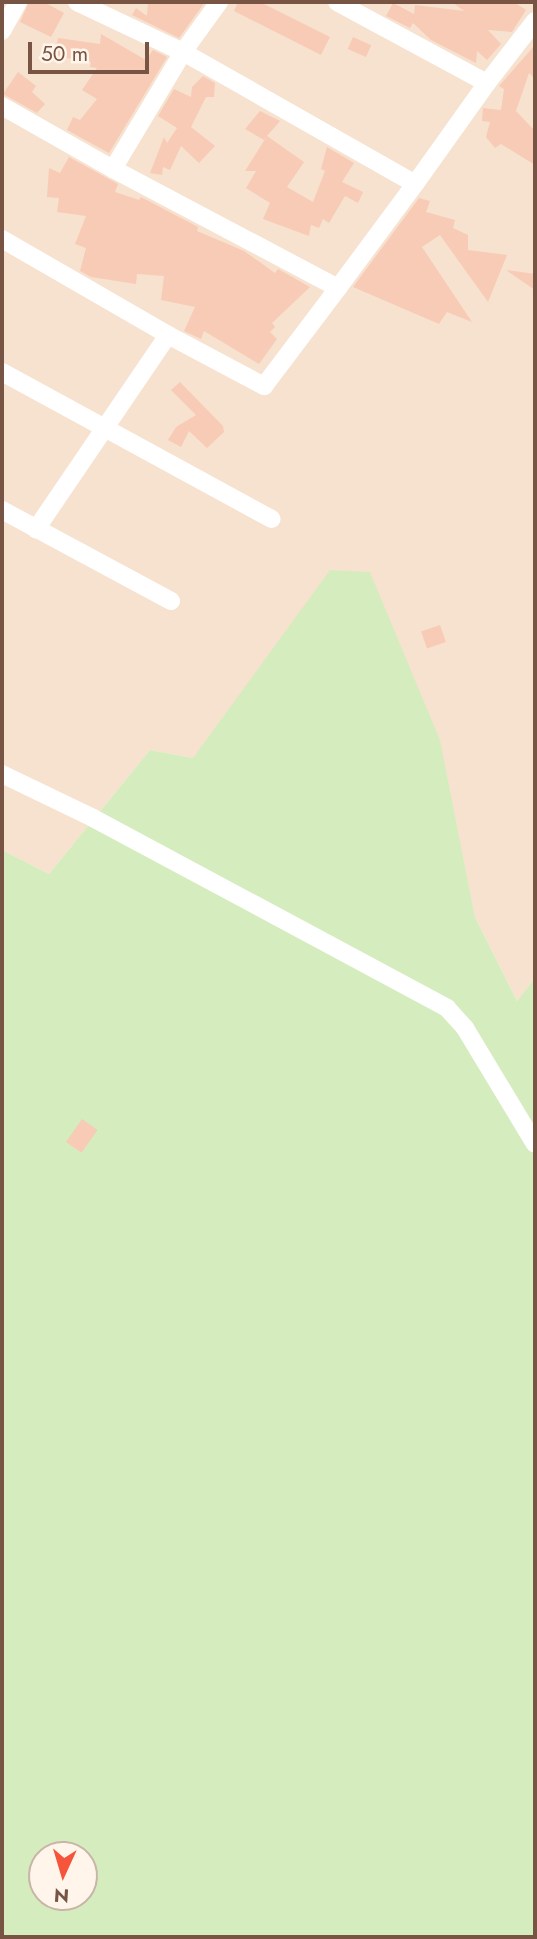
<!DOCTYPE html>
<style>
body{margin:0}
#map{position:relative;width:537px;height:1939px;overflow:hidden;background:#fef1e1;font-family:Jost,sans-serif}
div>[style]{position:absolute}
.residential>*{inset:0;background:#f7e2cf}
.green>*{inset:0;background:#d5edbe}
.building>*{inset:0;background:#f7cbb6;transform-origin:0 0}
.minor>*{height:18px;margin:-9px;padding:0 9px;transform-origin:9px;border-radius:9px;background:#fff}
span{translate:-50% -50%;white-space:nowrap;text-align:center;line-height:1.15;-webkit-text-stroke:5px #fff5ea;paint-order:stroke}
.frame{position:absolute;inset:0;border:4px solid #785445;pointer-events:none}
.north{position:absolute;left:28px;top:1841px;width:70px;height:70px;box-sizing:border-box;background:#fff5ea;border:2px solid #c9b5a8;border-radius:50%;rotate:184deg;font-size:19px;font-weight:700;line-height:28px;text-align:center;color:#785445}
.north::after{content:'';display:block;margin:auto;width:24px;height:32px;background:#f5553a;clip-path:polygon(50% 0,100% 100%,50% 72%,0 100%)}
.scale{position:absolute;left:28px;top:42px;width:121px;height:32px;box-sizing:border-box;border:4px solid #785445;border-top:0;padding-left:9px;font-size:21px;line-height:24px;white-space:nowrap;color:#785445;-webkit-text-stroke:5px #fff5ea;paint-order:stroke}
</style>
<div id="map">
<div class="residential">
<i style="clip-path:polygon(2px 2px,535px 2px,535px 978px,517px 1001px,475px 917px,439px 740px,193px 758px,150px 750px,49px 874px,2px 850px)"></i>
</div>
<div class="green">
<i style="clip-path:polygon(evenodd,330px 570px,370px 572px,440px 740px,475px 917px,517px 1001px,535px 978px,535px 1937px,2px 1937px,2px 850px,49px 874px,150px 750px,193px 758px,330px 570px,42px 1855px,84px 1855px,84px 1897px,42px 1897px,42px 1855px)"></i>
</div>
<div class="building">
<i style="clip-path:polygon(29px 2px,44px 2px,64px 13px,51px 37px,20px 22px)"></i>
<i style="clip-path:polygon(148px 2px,205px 2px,179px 38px,132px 15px,136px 8px,147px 16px)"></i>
<i style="clip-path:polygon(238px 2px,260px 2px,330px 37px,321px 55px,234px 11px)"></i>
<i style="clip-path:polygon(452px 2px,514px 2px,526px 10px,512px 32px,488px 30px,501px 44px,487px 60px,477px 51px,476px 63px,431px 40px,413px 23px,410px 28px,386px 16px,393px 3px,414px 14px,415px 5px,464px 11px)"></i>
<i style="clip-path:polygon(101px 34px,146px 60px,153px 50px,167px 57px,109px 153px,67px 130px,73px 117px,80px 120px,97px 99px,82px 90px,97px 68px,90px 67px,91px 62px,55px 56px,58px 38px,100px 44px)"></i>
<i style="left:353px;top:37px;width:20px;height:13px;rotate:24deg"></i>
<i style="clip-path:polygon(535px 45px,535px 79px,529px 73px,516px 111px,535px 131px,535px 165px,501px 144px,495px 148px,486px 137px,490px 122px,482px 121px,483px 108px,501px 110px,504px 89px,499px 86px)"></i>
<i style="clip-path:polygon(18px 72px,36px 86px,32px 92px,45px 104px,37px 113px,3px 94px)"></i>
<i style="clip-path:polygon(203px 76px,215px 83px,214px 97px,206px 97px,191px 127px,215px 146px,199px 163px,181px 146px,170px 170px,163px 167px,162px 175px,150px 173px,164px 137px,167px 143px,177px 128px,158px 116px,174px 89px,191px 97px,192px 87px)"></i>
<i style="clip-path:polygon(260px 111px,280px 121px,267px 136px,304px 162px,287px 187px,313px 202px,325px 171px,321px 169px,327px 147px,354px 163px,342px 182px,363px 192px,358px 203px,345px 196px,329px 223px,323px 219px,319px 228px,311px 225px,309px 236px,263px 219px,270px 203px,246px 188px,256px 171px,245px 171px,267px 136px,264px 140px,245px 129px)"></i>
<i style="clip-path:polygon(69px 157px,118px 184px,115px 192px,139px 200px,141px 197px,198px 227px,197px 231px,244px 251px,275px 273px,278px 269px,310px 287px,272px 323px,275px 327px,270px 332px,277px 339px,259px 364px,204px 331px,201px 339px,184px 331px,195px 307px,161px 300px,164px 276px,137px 274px,136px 284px,91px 277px,80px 271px,86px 248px,75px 244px,86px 216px,57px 212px,59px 198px,47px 197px,49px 168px,60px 173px)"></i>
<i style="clip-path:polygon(419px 198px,430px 201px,426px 212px,455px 220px,453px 228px,468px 235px,468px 250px,507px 255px,488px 302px,440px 235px,422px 247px,472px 322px,447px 312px,439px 324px,353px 287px)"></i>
<i style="clip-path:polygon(506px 270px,535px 274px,535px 290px)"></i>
<i style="clip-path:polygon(180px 382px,223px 426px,224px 432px,207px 448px,189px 431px,181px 447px,168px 440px,176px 427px,196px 415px,171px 390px)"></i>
<i style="left:440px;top:625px;width:18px;height:20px;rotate:71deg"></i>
<i style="left:82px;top:1119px;width:19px;height:28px;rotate:35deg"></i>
</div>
<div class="minor">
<i style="left:77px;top:2px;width:117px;rotate:25.3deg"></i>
<i style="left:183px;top:52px;width:62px;rotate:-54.2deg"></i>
<i style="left:337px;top:2px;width:170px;rotate:28.4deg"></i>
<i style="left:487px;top:83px;width:124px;rotate:125.5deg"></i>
<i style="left:415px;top:184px;width:129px;rotate:126.5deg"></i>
<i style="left:338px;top:288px;width:255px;rotate:-152.1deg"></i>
<i style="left:113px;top:169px;width:136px;rotate:-59.1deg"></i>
<i style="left:183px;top:52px;width:267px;rotate:29.6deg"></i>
<i style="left:2px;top:31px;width:33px;rotate:-61deg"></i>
<i style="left:487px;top:83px;width:78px;rotate:-52.3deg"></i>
<i style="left:2px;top:106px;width:128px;rotate:29.6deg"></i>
<i style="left:2px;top:239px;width:192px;rotate:30deg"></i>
<i style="left:168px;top:335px;width:235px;rotate:124.2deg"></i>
<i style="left:168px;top:335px;width:109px;rotate:28deg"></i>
<i style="left:264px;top:386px;width:123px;rotate:-52.9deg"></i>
<i style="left:2px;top:372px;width:307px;rotate:28.6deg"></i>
<i style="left:2px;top:510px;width:192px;rotate:28.3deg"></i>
<i style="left:2px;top:774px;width:101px;rotate:25.8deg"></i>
<i style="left:93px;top:818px;width:402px;rotate:28.2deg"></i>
<i style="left:447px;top:1008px;width:27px;rotate:48deg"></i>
<i style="left:465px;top:1028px;width:135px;rotate:58.9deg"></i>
</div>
<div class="frame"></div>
<div class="north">N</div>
<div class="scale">50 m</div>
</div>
